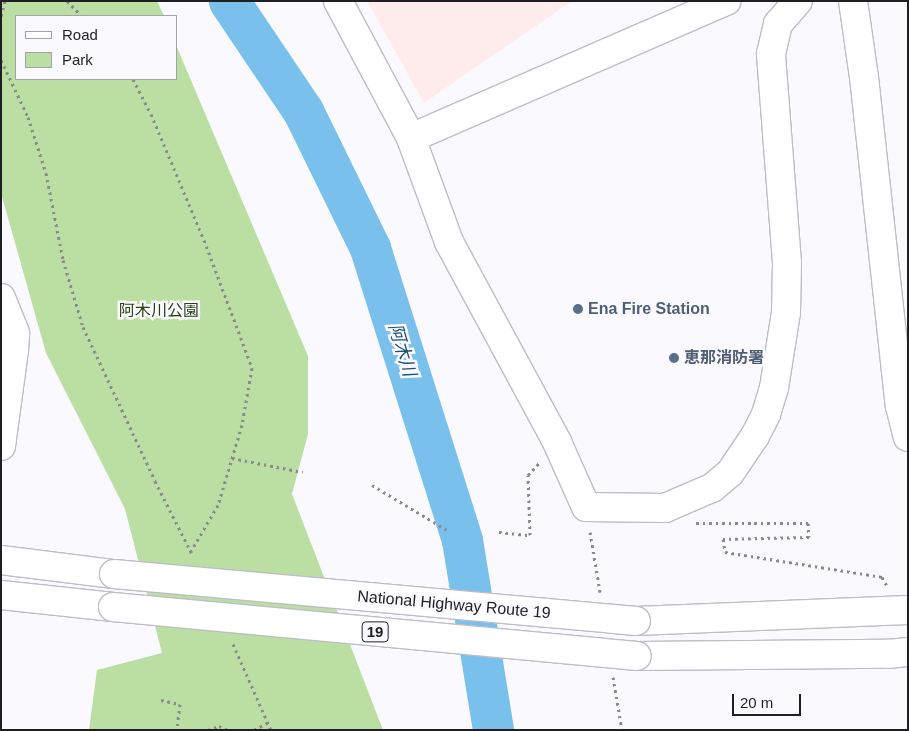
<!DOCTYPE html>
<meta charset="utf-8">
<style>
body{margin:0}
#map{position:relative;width:909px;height:731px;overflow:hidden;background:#fafafe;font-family:Helvetica,"Noto Sans JP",sans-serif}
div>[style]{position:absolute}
.industrial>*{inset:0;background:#fdeceb}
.green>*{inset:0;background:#bbdea3}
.river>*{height:41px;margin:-20.5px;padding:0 20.5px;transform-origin:20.5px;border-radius:20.5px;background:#79c0ec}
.path>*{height:3px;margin-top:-1.5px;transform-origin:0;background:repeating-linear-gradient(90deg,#8a8a8e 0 2.5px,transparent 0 6.5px)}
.roads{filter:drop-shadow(1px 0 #bdbdc6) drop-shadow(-1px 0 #bdbdc6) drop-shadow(0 1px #bdbdc6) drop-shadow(0 -1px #bdbdc6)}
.minor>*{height:28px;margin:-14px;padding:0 14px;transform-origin:14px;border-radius:14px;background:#fff}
.highway>*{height:28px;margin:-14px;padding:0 14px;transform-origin:14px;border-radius:14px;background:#fff}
.bridges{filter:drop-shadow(1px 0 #bdbdc6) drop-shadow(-1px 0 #bdbdc6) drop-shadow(0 1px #bdbdc6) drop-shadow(0 -1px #bdbdc6)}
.highway-bridge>*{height:28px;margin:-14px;padding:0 14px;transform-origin:14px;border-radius:14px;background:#fff}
.dots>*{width:14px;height:14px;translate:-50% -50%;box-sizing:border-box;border:2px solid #fafafe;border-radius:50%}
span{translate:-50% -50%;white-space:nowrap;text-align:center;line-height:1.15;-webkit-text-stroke:5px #fafafe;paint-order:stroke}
.shield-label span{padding:1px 4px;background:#fafafe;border:1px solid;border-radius:4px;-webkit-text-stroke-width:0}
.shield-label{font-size:15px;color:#1f1f23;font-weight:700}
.service-label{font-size:16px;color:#4e5e75;font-weight:700}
.left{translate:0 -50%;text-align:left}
.park-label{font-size:16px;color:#294014}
.street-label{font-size:16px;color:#1f1f23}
.water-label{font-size:18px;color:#1b5270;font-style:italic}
.frame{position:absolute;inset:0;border:2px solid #1f1f23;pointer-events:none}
.legend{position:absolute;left:15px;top:15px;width:162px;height:65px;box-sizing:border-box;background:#fafafe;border:1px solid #a2a2a6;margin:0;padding:6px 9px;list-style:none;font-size:15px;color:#1f1f23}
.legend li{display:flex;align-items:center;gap:10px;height:25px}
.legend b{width:25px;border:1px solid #a2a2a6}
.scale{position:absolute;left:732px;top:694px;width:69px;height:22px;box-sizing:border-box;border:2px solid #1f1f23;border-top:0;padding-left:6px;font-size:15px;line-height:18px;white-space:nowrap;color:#1f1f23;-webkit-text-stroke:4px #fafafe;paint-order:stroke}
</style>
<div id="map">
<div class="industrial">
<i style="clip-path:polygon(367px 1px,572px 1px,424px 103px)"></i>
</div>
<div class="green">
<i style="clip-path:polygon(1px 1px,157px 1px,158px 3px,164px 16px,16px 16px,16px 79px,176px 79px,176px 45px,308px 356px,308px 434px,292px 494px,383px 730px,89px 730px,97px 670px,162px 653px,125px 509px,46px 353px,1px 193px)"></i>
</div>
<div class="river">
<i style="left:229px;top:1px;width:133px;rotate:56.1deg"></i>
<i style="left:303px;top:111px;width:153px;rotate:63.9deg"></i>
<i style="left:370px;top:248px;width:306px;rotate:72.5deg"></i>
<i style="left:462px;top:540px;width:193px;rotate:80.7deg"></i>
</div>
<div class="path">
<i style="left:67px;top:1px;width:21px;rotate:45deg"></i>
<i style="left:1px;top:16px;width:16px;rotate:-75deg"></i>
<i style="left:1px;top:60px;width:63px;rotate:64.7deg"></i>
<i style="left:28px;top:117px;width:59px;rotate:72.2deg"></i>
<i style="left:46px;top:173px;width:89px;rotate:78.9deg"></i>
<i style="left:63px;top:260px;width:70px;rotate:73.4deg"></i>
<i style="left:83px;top:327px;width:170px;rotate:64.9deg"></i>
<i style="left:155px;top:481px;width:84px;rotate:63.1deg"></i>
<i style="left:133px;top:79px;width:39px;rotate:63deg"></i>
<i style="left:151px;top:114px;width:137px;rotate:67.2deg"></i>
<i style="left:204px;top:240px;width:137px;rotate:69.4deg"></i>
<i style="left:252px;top:368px;width:58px;rotate:100deg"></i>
<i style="left:242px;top:425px;width:84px;rotate:106.7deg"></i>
<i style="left:218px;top:505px;width:53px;rotate:120.4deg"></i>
<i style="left:232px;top:458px;width:72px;rotate:11.2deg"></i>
<i style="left:372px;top:485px;width:87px;rotate:31deg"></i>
<i style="left:696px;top:523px;width:112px"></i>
<i style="left:808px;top:523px;width:14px;rotate:86deg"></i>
<i style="left:809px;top:537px;width:86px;rotate:178.7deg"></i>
<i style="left:723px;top:539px;width:13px;rotate:81deg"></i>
<i style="left:725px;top:552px;width:159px;rotate:9deg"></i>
<i style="left:882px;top:577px;width:10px;rotate:61deg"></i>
<i style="left:499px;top:532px;width:31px;rotate:6deg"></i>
<i style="left:530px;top:535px;width:60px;rotate:-91.9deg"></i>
<i style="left:528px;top:475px;width:16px;rotate:-47deg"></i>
<i style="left:590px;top:532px;width:61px;rotate:80.5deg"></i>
<i style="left:233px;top:644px;width:94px;rotate:66.2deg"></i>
<i style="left:613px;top:677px;width:54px;rotate:80.4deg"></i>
<i style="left:161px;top:700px;width:19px;rotate:12deg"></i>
<i style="left:180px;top:704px;width:26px;rotate:97deg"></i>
<i style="left:208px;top:730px;width:12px;rotate:-20deg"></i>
<i style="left:219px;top:726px;width:10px;rotate:24deg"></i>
<i style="left:254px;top:730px;width:17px;rotate:-28deg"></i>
</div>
<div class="roads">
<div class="minor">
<i style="left:338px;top:1px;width:155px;rotate:61.9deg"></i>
<i style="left:411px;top:138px;width:111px;rotate:69.9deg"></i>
<i style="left:449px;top:242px;width:227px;rotate:61.6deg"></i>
<i style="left:557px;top:442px;width:71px;rotate:66deg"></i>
<i style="left:586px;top:507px;width:79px;rotate:0.7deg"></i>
<i style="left:665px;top:508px;width:51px;rotate:-23.1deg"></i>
<i style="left:712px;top:488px;width:23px;rotate:-40deg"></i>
<i style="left:730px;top:473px;width:45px;rotate:-56deg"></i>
<i style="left:755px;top:436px;width:25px;rotate:-63deg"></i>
<i style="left:766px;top:414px;width:27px;rotate:-73deg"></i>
<i style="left:774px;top:388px;width:77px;rotate:-81deg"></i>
<i style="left:786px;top:312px;width:49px;rotate:-88.8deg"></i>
<i style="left:787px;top:263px;width:210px;rotate:-94.4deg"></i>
<i style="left:771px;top:54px;width:31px;rotate:-77deg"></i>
<i style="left:778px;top:24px;width:30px;rotate:-49deg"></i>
<i style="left:853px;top:1px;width:77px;rotate:81.8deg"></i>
<i style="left:864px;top:77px;width:331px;rotate:83.8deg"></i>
<i style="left:900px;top:406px;width:32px;rotate:76deg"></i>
<i style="left:411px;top:138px;width:344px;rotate:-23.5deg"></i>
<i style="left:1px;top:298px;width:38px;rotate:68deg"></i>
<i style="left:15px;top:333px;width:17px;rotate:93deg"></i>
<i style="left:14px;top:350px;width:97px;rotate:97.7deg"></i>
</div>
<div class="highway">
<i style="left:1px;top:560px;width:114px;rotate:7.1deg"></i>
<i style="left:1px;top:595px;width:113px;rotate:6.1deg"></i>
<i style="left:636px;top:621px;width:272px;rotate:-2.3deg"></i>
<i style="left:637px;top:656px;width:251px;rotate:-0.5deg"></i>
<i style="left:888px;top:654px;width:20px;rotate:-6deg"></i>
</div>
</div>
<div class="bridges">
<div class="highway-bridge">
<i style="left:114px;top:574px;width:524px;rotate:5.14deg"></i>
<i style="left:113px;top:607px;width:526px;rotate:5.34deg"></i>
</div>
</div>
<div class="dots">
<i style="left:578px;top:309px;background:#5c6f8a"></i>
<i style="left:674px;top:358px;background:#5c6f8a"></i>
</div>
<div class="shield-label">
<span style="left:375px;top:632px">19</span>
</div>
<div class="service-label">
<span class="left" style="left:588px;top:309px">Ena Fire Station</span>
<span class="left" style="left:684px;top:358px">恵那消防署</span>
</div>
<div class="park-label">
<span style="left:159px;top:311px">阿木川公園</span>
</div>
<div class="street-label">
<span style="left:454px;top:605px;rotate:5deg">National Highway Route 19</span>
</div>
<div class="water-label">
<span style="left:402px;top:350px;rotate:73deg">阿木川</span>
</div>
<div class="frame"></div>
<ul class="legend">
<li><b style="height:6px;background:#fff"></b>Road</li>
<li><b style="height:14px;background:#bbdea3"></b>Park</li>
</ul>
<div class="scale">20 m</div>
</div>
